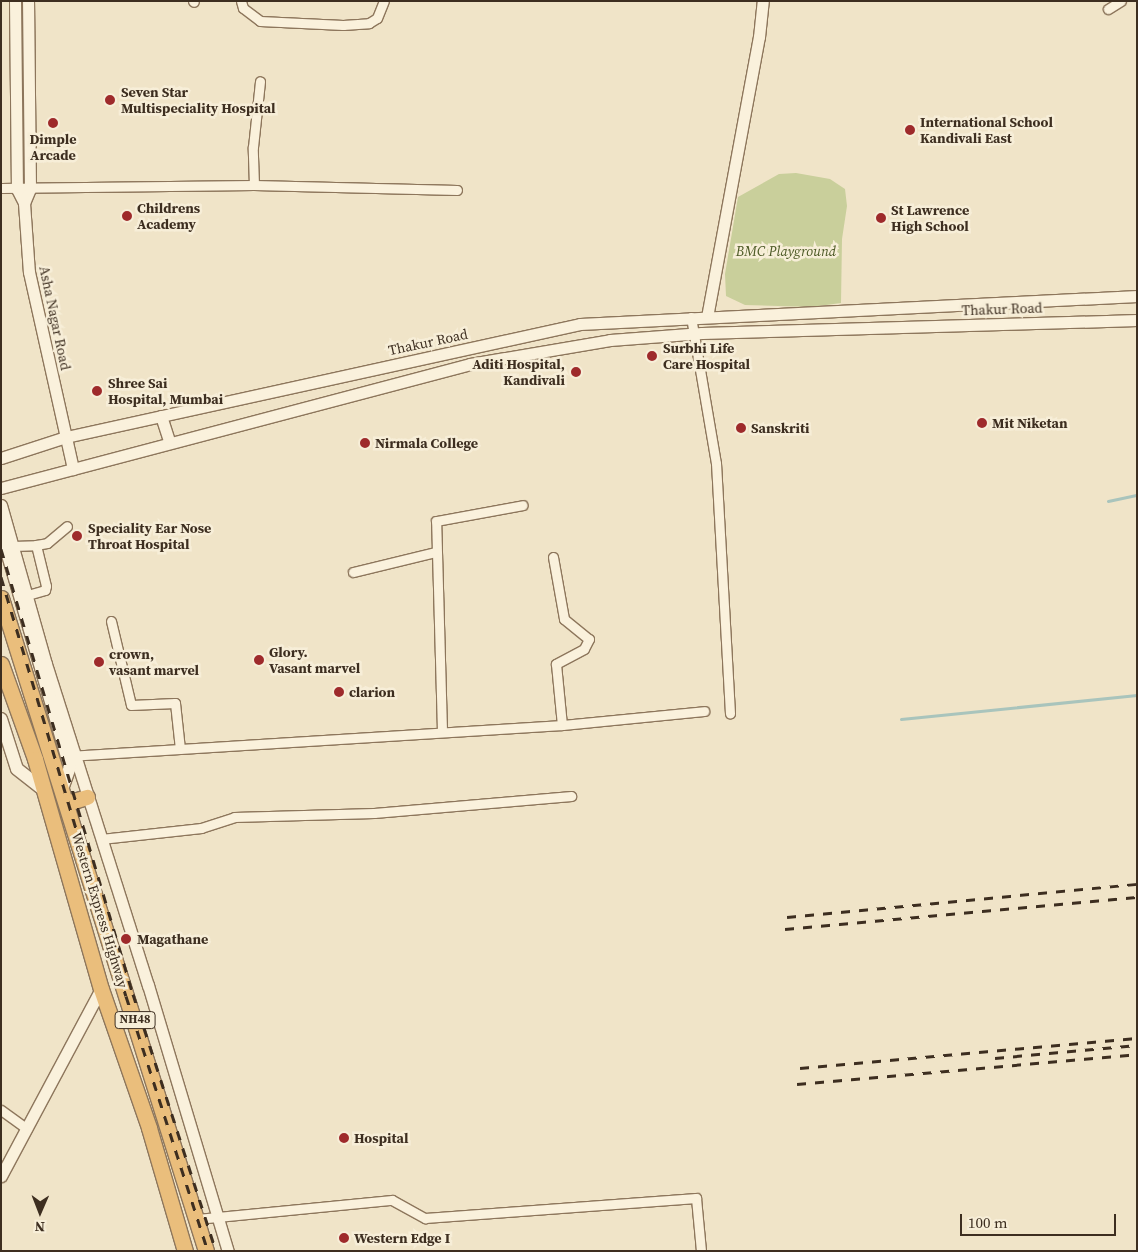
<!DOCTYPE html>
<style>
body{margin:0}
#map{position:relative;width:1138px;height:1252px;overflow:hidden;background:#f0e4c8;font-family:"Source Serif 4",serif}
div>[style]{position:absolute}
.green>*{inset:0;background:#c9cf9b}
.stream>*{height:3px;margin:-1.5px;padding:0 1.5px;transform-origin:1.5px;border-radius:1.5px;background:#a9c4bc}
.roads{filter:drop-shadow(1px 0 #8d765c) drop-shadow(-1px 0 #8d765c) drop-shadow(0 1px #8d765c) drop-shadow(0 -1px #8d765c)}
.minor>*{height:9px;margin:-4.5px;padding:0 4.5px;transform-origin:4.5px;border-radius:4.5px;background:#faf1dc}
.tertiary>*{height:11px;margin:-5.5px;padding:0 5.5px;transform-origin:5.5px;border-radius:5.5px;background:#faf1dc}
.secondary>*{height:12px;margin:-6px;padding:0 6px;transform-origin:6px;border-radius:6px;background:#faf1dc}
.trunk>*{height:15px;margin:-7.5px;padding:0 7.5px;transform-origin:7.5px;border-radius:7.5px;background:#eabe7c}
.rail>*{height:3px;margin-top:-1.5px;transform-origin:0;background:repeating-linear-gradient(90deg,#3d2e20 0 9px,transparent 0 18px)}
.dots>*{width:14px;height:14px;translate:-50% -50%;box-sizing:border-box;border:2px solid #f7eed8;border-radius:50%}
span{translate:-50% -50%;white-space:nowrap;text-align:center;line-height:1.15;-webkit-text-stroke:5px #f7eed8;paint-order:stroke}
.shield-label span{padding:1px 4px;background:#f7eed8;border:1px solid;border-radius:4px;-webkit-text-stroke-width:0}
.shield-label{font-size:12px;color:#3d2e20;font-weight:700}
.poi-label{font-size:14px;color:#3d2e20;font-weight:700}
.left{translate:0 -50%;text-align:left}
.right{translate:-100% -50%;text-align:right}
.park-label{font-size:14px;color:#4d5a26;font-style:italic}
.street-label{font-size:14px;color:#3d2e20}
.frame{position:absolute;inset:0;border:2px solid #3d2e20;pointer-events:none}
.north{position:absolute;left:15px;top:1187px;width:50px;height:50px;-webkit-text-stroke:4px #f7eed8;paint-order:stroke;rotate:181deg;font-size:14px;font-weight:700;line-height:20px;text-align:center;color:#3d2e20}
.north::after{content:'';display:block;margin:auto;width:18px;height:22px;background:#3d2e20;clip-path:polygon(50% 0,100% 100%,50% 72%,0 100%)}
.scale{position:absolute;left:960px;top:1214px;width:156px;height:22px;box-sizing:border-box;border:2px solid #3d2e20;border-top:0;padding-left:6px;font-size:15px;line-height:18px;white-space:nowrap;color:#3d2e20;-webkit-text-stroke:4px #f7eed8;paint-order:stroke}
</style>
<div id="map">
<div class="green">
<i style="clip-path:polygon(796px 173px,830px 179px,845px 189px,847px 206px,842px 239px,841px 303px,811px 307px,745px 305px,726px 296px,725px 274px,738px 197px,779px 174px)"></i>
</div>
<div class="stream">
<i style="left:1108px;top:501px;width:30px;rotate:-12deg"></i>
<i style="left:901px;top:719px;width:237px;rotate:-5.8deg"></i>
</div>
<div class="roads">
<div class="minor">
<i style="left:193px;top:1px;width:1px;rotate:45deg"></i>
<i style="left:241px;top:1px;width:7px;rotate:74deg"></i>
<i style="left:243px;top:8px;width:21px;rotate:37deg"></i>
<i style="left:260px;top:21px;width:83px;rotate:2.8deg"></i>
<i style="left:343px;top:25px;width:26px;rotate:-4deg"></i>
<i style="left:369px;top:23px;width:9px;rotate:-32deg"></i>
<i style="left:377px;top:18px;width:18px;rotate:-68deg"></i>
<i style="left:1108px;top:9px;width:15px;rotate:-32deg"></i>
<i style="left:254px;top:185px;width:38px;rotate:-92deg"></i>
<i style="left:253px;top:147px;width:66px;rotate:-83.9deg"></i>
<i style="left:1px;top:188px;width:253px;rotate:-0.7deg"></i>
<i style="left:254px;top:185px;width:203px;rotate:1.4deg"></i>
<i style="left:691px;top:317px;width:148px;rotate:80.3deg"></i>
<i style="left:716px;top:463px;width:251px;rotate:86.8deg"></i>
<i style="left:36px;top:545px;width:11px;rotate:-10deg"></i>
<i style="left:47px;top:543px;width:26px;rotate:-40deg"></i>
<i style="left:13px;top:546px;width:23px;rotate:-2deg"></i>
<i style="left:36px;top:545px;width:42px;rotate:76.3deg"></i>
<i style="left:46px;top:586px;width:4px;rotate:104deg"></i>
<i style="left:45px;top:590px;width:19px;rotate:164deg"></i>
<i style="left:553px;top:557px;width:63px;rotate:79.9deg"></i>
<i style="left:564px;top:619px;width:32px;rotate:39deg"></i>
<i style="left:589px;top:639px;width:11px;rotate:117deg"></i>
<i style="left:584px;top:649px;width:32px;rotate:152deg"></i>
<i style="left:556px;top:664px;width:61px;rotate:84.4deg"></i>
<i style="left:353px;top:572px;width:84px;rotate:-13.7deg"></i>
<i style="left:111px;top:621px;width:86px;rotate:76.6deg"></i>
<i style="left:131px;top:705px;width:44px;rotate:-2.6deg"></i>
<i style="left:175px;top:703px;width:46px;rotate:83.8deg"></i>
<i style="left:442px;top:731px;width:210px;rotate:-91.6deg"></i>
<i style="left:436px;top:521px;width:88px;rotate:-10.4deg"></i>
<i style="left:69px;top:756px;width:494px;rotate:-3.6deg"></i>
<i style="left:562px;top:725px;width:143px;rotate:-5.6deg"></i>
<i style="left:101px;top:839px;width:101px;rotate:-6.3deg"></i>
<i style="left:201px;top:828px;width:35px;rotate:-18deg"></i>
<i style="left:234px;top:817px;width:140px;rotate:-1.6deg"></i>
<i style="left:374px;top:813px;width:198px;rotate:-4.9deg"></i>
<i style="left:1px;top:1110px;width:32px;rotate:36deg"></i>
<i style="left:197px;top:1219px;width:196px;rotate:-5.6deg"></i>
<i style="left:392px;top:1200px;width:38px;rotate:29deg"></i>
<i style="left:425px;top:1218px;width:272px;rotate:-4.2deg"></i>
<i style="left:696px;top:1198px;width:53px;rotate:84.6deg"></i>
</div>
<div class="tertiary">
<i style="left:15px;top:1px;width:188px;rotate:89.4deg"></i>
<i style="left:17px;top:189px;width:16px;rotate:63deg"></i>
<i style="left:24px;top:203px;width:69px;rotate:85.9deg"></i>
<i style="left:29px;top:272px;width:202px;rotate:77.4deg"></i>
<i style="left:24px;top:203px;width:15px;rotate:-67deg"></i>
<i style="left:30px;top:189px;width:188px;rotate:-90.6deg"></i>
<i style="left:707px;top:317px;width:285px;rotate:-79.5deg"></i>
<i style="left:759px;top:37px;width:36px;rotate:-84deg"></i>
<i style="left:161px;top:416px;width:28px;rotate:72deg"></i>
<i style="left:1px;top:458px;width:68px;rotate:-17.9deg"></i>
<i style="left:66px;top:437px;width:526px;rotate:-12.4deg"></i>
<i style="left:580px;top:324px;width:558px;rotate:-2.88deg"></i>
<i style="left:1px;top:488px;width:485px;rotate:-14.8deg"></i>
<i style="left:470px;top:364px;width:142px;rotate:-9.7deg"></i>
<i style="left:610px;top:340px;width:92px;rotate:-4.4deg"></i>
<i style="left:702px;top:333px;width:435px;rotate:-1.7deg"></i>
<i style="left:1px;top:505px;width:165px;rotate:74.2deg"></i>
<i style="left:46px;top:664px;width:337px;rotate:72.4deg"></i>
<i style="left:148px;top:985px;width:278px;rotate:73.3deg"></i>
<i style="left:1px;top:1176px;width:212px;rotate:-61.9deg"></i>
</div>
<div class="secondary">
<i style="left:1px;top:531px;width:246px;rotate:73.7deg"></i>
<i style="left:70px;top:767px;width:23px;rotate:110deg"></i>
<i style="left:1px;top:719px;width:52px;rotate:72.3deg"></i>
<i style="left:17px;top:769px;width:36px;rotate:38deg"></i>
</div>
<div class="trunk">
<i style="left:1px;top:598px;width:684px;rotate:72.57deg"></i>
<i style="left:1px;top:664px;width:101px;rotate:70.3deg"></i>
<i style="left:35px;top:759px;width:239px;rotate:74deg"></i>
<i style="left:101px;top:989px;width:147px;rotate:70.9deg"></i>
<i style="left:149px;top:1128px;width:128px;rotate:73.7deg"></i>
<i style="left:67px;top:803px;width:21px;rotate:-17deg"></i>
</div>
</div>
<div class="rail">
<i style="left:1px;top:549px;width:464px;rotate:73.5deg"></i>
<i style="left:133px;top:994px;width:270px;rotate:72.1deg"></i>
<i style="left:1px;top:577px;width:437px;rotate:73.4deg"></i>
<i style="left:126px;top:996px;width:268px;rotate:72.2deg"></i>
<i style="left:787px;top:917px;width:352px;rotate:-5.4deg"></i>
<i style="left:785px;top:929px;width:353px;rotate:-5.2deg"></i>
<i style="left:995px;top:1058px;width:143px;rotate:-5.2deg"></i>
<i style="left:800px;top:1068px;width:338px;rotate:-5.1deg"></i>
<i style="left:797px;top:1084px;width:341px;rotate:-5deg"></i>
</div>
<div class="dots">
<i style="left:110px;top:100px;background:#9e2a2b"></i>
<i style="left:53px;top:123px;background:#9e2a2b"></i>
<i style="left:910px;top:130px;background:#9e2a2b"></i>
<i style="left:127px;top:216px;background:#9e2a2b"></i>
<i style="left:881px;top:218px;background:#9e2a2b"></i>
<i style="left:652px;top:356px;background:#9e2a2b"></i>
<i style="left:576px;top:372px;background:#9e2a2b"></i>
<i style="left:97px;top:391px;background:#9e2a2b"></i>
<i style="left:982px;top:423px;background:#9e2a2b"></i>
<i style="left:741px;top:428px;background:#9e2a2b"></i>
<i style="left:365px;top:443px;background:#9e2a2b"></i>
<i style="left:77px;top:536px;background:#9e2a2b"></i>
<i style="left:259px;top:660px;background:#9e2a2b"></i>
<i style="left:99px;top:662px;background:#9e2a2b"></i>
<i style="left:339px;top:692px;background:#9e2a2b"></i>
<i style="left:126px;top:939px;background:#9e2a2b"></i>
<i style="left:344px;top:1138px;background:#9e2a2b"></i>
<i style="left:344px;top:1238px;background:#9e2a2b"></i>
</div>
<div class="shield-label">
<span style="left:135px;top:1020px">NH48</span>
</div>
<div class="poi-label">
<span class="left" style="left:121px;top:100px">Seven Star<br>Multispeciality Hospital</span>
<span class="left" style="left:920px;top:130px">International School<br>Kandivali East</span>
<span style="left:53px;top:147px">Dimple<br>Arcade</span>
<span class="left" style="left:137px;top:216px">Childrens<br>Academy</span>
<span class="left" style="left:891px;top:218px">St Lawrence<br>High School</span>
<span class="left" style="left:663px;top:356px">Surbhi Life<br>Care Hospital</span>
<span class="right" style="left:565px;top:372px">Aditi Hospital,<br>Kandivali</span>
<span class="left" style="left:108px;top:391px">Shree Sai<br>Hospital, Mumbai</span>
<span class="left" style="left:992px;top:423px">Mit Niketan</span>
<span class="left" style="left:751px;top:428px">Sanskriti</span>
<span class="left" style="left:375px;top:443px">Nirmala College</span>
<span class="left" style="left:88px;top:536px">Speciality Ear Nose<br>Throat Hospital</span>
<span class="left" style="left:269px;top:660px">Glory.<br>Vasant marvel</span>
<span class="left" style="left:109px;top:662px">crown,<br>vasant marvel</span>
<span class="left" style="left:349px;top:692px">clarion</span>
<span class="left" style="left:137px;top:939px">Magathane</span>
<span class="left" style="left:354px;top:1138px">Hospital</span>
<span class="left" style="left:354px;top:1238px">Western Edge I</span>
</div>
<div class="park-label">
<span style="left:786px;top:251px">BMC Playground</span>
</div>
<div class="street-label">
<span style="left:1002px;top:309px;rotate:-2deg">Thakur Road</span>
<span style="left:55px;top:318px;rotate:78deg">Asha Nagar Road</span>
<span style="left:428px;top:342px;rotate:-12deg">Thakur Road</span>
<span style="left:100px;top:910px;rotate:73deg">Western Express Highway</span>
</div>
<div class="frame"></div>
<div class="north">N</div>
<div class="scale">100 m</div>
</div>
